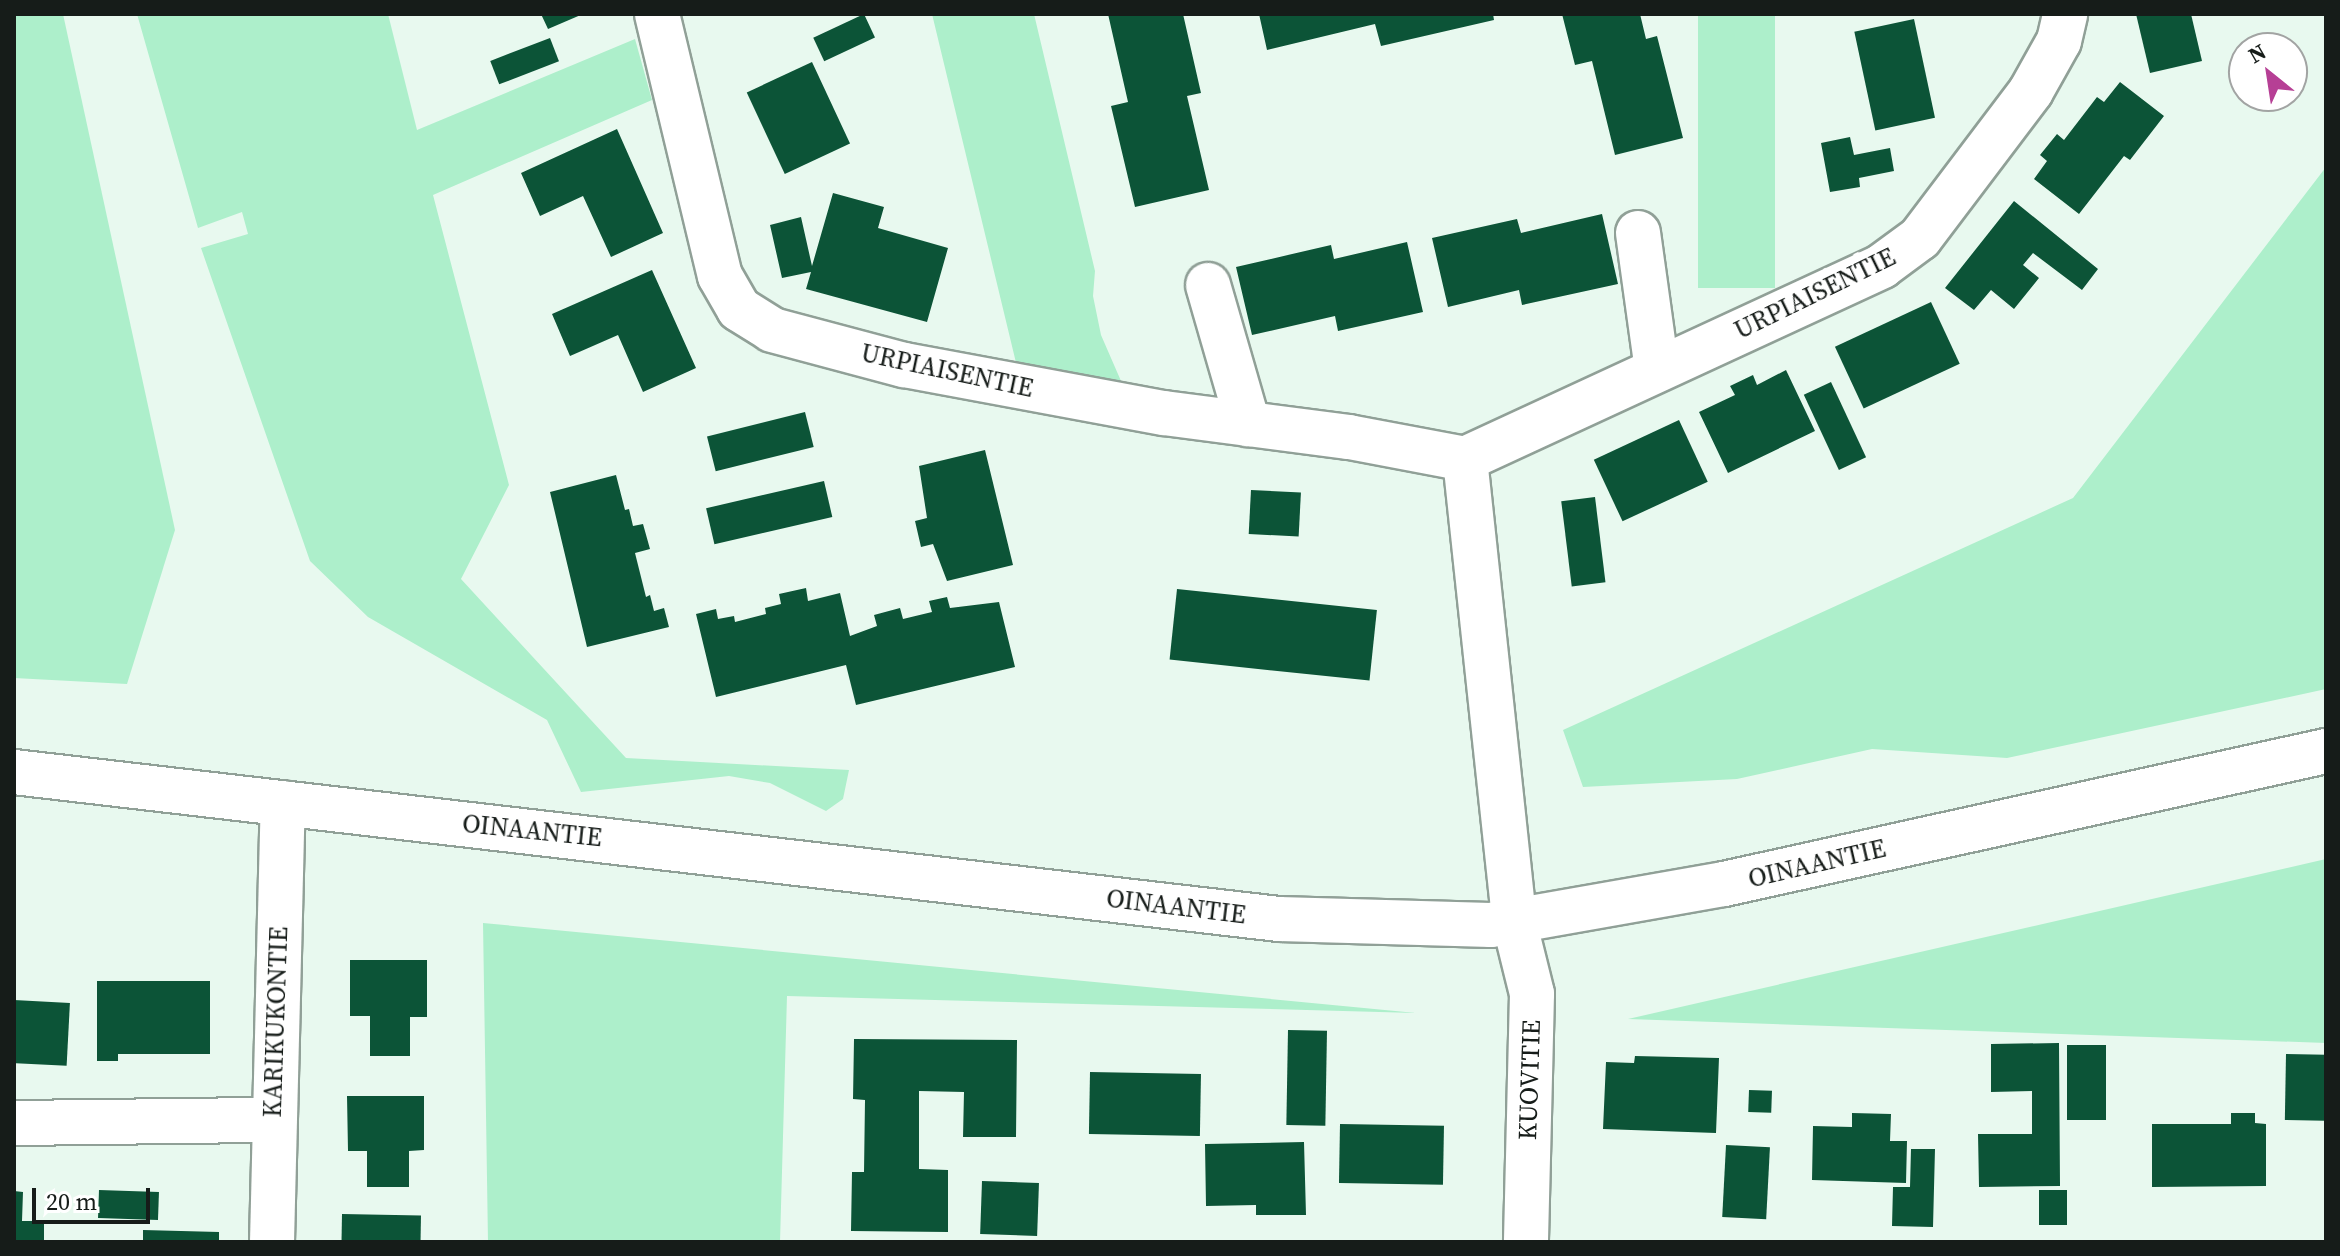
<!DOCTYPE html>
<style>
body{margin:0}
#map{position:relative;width:2340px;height:1256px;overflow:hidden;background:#e8f9ef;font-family:"Source Serif 4",serif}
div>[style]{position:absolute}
.green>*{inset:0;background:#adefcb;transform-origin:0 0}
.building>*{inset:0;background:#0c5437;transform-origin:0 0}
.roads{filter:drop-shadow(2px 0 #90a097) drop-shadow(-2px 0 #90a097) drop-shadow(0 2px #90a097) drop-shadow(0 -2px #90a097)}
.minor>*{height:44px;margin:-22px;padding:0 22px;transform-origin:22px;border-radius:22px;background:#fff}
span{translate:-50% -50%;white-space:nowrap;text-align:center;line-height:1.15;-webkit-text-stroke:8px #fff;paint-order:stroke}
.street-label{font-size:26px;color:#161c19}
.frame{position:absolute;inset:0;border:16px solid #161c19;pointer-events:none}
.north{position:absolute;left:2228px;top:32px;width:80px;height:80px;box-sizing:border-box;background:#fff;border:2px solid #a2a4a3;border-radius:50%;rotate:330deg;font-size:22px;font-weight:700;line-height:32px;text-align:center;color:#161c19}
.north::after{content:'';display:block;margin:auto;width:28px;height:36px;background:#b63f95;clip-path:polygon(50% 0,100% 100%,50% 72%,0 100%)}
.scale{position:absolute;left:32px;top:1188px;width:118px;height:36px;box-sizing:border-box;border:4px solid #161c19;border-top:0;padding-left:10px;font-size:24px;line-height:28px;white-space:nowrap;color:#161c19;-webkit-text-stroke:6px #fff;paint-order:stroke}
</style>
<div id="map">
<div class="green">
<i style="clip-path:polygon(14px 14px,63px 14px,175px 530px,127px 684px,14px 678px)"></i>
<i style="clip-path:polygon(137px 14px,388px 14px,417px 130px,635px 39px,652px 100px,433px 195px,509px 485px,461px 579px,626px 758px,849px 770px,843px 799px,826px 811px,770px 783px,729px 776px,581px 792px,547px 720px,368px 617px,310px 561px,201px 248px,248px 234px,242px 212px,198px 228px)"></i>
<i style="clip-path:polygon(932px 14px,1034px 14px,1095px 271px,1093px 296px,1101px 335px,1121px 381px,1018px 371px)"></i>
<i style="left:1698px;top:14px;width:77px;height:274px"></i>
<i style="clip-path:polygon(2326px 167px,2326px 689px,2007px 758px,1872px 749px,1737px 779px,1583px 787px,1563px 730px,2073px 498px)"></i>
<i style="clip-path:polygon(2326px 859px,2326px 1043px,1628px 1019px)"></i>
<i style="clip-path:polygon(483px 923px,1416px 1013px,787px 996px,780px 1242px,488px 1242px)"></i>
</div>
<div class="building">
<i style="clip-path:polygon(541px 14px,583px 14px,548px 29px)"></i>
<i style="left:864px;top:14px;width:26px;height:56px;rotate:65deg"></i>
<i style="clip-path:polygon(1108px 14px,1183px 14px,1201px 93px,1187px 96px,1209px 190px,1135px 207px,1111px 106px,1128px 102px)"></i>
<i style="clip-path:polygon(1259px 14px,1493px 14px,1494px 20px,1381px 46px,1375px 24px,1267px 50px)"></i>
<i style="clip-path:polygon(1562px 14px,1640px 14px,1646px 39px,1657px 36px,1683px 138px,1615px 155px,1592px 61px,1575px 65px)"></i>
<i style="clip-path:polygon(2136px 14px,2191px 14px,2202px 61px,2150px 73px)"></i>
<i style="left:1914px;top:19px;width:101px;height:61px;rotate:78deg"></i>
<i style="left:550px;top:38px;width:25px;height:64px;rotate:69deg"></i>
<i style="left:812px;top:62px;width:90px;height:72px;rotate:65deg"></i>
<i style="clip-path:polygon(2120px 82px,2164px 116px,2130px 160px,2124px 156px,2079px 214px,2034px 179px,2047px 161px,2040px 155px,2057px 134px,2064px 140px,2097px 97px,2104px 102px)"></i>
<i style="clip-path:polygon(617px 129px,663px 233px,611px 257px,583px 196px,540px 216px,521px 173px)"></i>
<i style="clip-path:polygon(1850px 137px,1854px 155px,1890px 148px,1894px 171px,1859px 178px,1860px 187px,1830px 192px,1821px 143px)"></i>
<i style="clip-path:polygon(833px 193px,884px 207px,878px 228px,948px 248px,927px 322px,806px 289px,811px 272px,782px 278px,770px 225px,801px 217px,812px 266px)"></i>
<i style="clip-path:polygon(2014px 201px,2098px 269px,2082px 290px,2033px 253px,2023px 265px,2039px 278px,2014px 309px,1991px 290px,1974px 310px,1945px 288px)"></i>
<i style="clip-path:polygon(1602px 214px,1618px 284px,1522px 305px,1519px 290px,1448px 307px,1432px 238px,1517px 219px,1521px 233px)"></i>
<i style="clip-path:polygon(1407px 242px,1423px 312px,1338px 331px,1335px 316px,1252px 335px,1236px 267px,1331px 245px,1334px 259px)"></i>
<i style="clip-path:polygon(652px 270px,696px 368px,643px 392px,618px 335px,570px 356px,552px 314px)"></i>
<i style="left:1931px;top:302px;width:68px;height:106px;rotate:65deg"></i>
<i style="clip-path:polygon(1786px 370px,1815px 431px,1728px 473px,1699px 412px,1735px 395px,1730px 386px,1753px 375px,1757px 385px)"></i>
<i style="left:1831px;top:382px;width:83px;height:30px;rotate:65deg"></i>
<i style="left:805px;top:412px;width:36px;height:101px;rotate:76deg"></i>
<i style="left:1679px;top:420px;width:68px;height:94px;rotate:65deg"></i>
<i style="clip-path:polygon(985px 450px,1013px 565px,947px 581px,933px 544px,921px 547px,915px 521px,927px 518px,919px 466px)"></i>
<i style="clip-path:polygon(616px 475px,625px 510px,629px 509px,633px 526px,643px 524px,650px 549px,635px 553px,646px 597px,650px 595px,654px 611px,664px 608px,669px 627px,587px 647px,550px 492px)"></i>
<i style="left:824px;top:481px;width:37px;height:121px;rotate:77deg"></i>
<i style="left:1251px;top:490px;width:50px;height:44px;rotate:3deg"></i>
<i style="left:1595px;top:497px;width:86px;height:34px;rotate:83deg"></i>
<i style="clip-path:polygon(806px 588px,808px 601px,840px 593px,850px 636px,877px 626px,874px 615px,900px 608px,903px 619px,932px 612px,929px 601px,947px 597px,950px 608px,999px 602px,1015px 667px,856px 705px,846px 665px,716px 697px,696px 614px,716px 609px,718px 619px,734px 616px,735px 622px,766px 614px,765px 608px,781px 604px,779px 594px)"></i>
<i style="left:1177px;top:589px;width:201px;height:71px;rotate:6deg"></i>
<i style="clip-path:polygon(350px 960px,427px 960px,427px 1017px,410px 1017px,410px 1056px,370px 1056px,370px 1016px,350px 1016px)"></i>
<i style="clip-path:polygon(97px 981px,210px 981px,210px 1054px,118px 1054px,118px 1061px,97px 1061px)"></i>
<i style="left:14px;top:1000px;width:56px;height:63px;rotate:3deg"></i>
<i style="left:1288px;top:1030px;width:39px;height:95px;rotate:1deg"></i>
<i style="clip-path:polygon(854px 1039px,1017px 1040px,1016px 1137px,963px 1137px,964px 1092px,919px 1091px,919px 1169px,948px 1170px,948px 1232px,851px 1231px,852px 1172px,864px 1172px,865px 1100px,853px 1099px)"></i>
<i style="clip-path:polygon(2059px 1043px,2060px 1186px,1979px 1187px,1978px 1134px,2032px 1134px,2032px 1091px,1991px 1092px,1991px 1044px)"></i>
<i style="left:2067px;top:1045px;width:39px;height:75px"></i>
<i style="left:2286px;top:1054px;width:40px;height:66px;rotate:1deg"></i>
<i style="clip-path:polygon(1635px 1056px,1719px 1058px,1716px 1133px,1603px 1129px,1606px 1062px,1634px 1063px)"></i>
<i style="left:1090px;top:1072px;width:111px;height:62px;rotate:1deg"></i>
<i style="left:1749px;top:1090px;width:23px;height:22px;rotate:2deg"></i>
<i style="clip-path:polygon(347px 1096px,424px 1096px,424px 1150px,409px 1151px,409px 1187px,367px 1187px,367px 1151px,348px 1151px)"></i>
<i style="clip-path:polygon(1852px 1113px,1891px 1114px,1890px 1141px,1907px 1141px,1906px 1183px,1812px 1180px,1813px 1126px,1852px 1127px)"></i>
<i style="clip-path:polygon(2231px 1113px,2255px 1113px,2255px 1123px,2266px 1124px,2266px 1186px,2152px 1187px,2152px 1124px,2231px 1124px)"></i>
<i style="left:1340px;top:1124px;width:104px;height:59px;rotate:1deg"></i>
<i style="clip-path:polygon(1304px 1142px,1306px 1215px,1256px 1215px,1256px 1205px,1206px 1206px,1205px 1144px)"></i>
<i style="left:1726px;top:1145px;width:44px;height:72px;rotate:3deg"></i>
<i style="clip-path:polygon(1911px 1149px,1935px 1149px,1933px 1227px,1892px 1226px,1893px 1187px,1910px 1187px)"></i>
<i style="left:982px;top:1181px;width:57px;height:53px;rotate:2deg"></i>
<i style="left:99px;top:1190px;width:60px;height:28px;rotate:2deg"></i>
<i style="left:2039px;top:1190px;width:28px;height:35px"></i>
<i style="clip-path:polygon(14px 1191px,23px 1192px,22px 1221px,44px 1221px,44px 1242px,14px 1242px)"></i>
<i style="left:342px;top:1214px;width:79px;height:28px;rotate:1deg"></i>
<i style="clip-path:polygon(143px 1230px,219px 1232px,219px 1242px,143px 1242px)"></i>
</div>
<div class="roads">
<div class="minor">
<i style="left:657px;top:14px;width:269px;rotate:76.5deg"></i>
<i style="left:720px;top:276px;width:38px;rotate:60deg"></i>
<i style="left:739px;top:309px;width:39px;rotate:32deg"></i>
<i style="left:772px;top:330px;width:137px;rotate:14.9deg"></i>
<i style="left:904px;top:365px;width:264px;rotate:10.5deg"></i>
<i style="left:1164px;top:413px;width:187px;rotate:7.4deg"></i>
<i style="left:1349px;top:437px;width:118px;rotate:10.7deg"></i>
<i style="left:1465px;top:459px;width:459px;rotate:-24.8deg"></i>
<i style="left:1882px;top:266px;width:47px;rotate:-36.4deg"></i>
<i style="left:1920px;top:238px;width:184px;rotate:-52.9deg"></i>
<i style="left:2031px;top:91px;width:57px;rotate:-60.8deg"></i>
<i style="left:2059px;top:41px;width:28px;rotate:-77deg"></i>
<i style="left:1638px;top:233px;width:138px;rotate:82.1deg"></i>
<i style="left:1208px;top:285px;width:145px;rotate:73.9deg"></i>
<i style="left:1465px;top:459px;width:465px;rotate:83.9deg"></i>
<i style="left:1514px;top:921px;width:75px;rotate:76.1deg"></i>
<i style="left:1532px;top:994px;width:248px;rotate:91.4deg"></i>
<i style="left:14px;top:772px;width:1274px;rotate:6.63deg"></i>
<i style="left:1279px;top:919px;width:212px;rotate:1.6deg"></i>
<i style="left:1491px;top:925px;width:237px;rotate:-10deg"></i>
<i style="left:1724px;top:884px;width:617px;rotate:-12.46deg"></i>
<i style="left:14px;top:1123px;width:259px;rotate:-0.7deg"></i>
<i style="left:272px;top:1242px;width:439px;rotate:-88.6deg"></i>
</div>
</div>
<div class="street-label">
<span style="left:1815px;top:294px;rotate:-26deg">URPIAISENTIE</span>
<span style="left:947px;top:371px;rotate:12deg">URPIAISENTIE</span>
<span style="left:532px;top:831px;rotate:6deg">OINAANTIE</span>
<span style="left:1817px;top:864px;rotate:-13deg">OINAANTIE</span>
<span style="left:1176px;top:907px;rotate:7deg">OINAANTIE</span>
<span style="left:276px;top:1022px;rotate:-88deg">KARIKUKONTIE</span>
<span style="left:1530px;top:1080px;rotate:-88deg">KUOVITIE</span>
</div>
<div class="frame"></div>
<div class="north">N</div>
<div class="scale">20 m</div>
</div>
